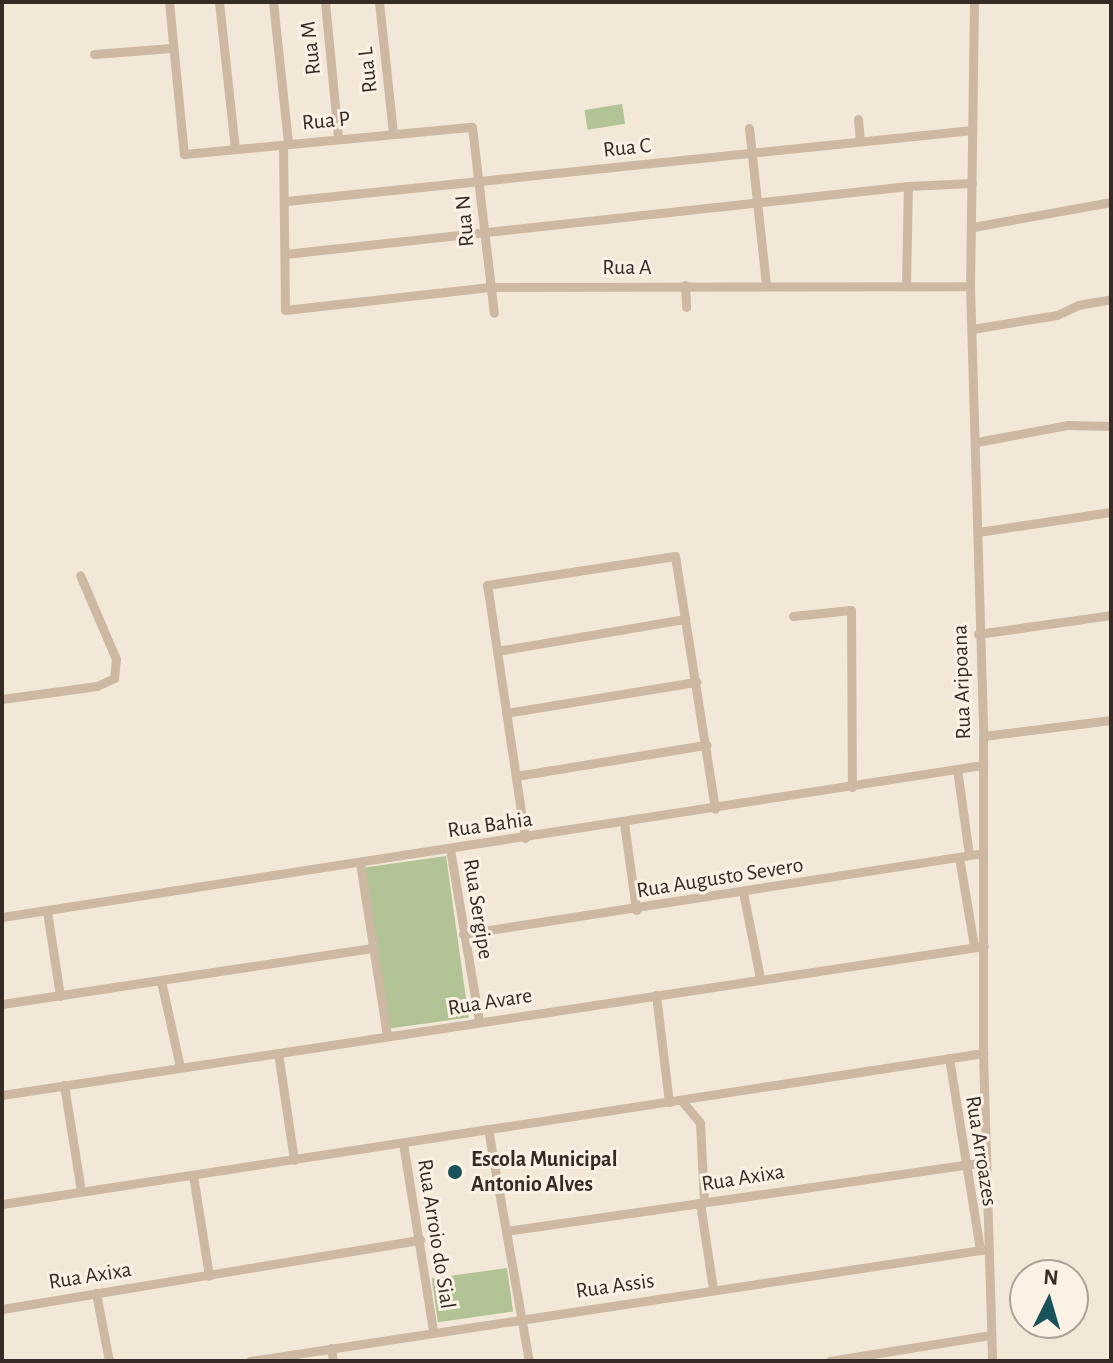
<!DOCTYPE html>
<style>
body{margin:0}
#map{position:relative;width:1113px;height:1363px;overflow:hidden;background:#f3e8d7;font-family:"Alegreya Sans",sans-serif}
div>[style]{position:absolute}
.green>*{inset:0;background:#b2c396;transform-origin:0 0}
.minor>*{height:9px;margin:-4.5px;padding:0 4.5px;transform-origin:4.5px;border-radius:4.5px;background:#ccb8a3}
.dots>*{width:22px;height:22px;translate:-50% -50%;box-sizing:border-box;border:4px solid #fbf1e4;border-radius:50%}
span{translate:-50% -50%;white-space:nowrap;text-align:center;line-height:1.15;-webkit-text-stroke:6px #fbf1e4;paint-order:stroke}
.street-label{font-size:22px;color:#362c25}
.poi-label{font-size:22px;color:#362c25;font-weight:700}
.left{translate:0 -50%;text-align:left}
.frame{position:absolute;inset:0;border:4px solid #362c25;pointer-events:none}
.north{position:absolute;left:1009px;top:1259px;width:80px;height:80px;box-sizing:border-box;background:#fbf1e4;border:2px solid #aca298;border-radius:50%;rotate:5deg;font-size:22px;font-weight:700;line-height:32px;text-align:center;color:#362c25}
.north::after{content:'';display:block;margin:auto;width:28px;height:36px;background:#18535b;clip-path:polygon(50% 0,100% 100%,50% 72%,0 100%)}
</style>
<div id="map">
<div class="green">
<i style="left:622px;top:104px;width:20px;height:38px;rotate:81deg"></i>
<i style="left:446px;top:856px;width:163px;height:82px;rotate:82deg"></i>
<i style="left:507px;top:1268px;width:44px;height:76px;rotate:82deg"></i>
</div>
<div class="minor">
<i style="left:169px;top:2px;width:153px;rotate:84.4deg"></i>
<i style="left:184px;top:154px;width:289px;rotate:-5.4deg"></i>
<i style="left:472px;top:127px;width:187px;rotate:83.3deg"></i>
<i style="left:219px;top:2px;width:148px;rotate:83.8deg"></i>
<i style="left:273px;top:2px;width:142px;rotate:83.9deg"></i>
<i style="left:325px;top:2px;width:137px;rotate:84.5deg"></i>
<i style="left:379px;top:2px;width:132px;rotate:83.9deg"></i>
<i style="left:974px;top:2px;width:284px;rotate:90.8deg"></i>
<i style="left:970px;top:286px;width:450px;rotate:88.3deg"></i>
<i style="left:983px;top:736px;width:317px;rotate:90deg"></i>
<i style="left:983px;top:1053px;width:308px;rotate:88.3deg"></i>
<i style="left:94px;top:54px;width:78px;rotate:-4.4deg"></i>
<i style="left:858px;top:119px;width:21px;rotate:85deg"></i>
<i style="left:749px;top:128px;width:158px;rotate:83.8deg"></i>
<i style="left:283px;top:145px;width:165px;rotate:89.3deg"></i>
<i style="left:285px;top:310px;width:206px;rotate:-6.4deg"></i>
<i style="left:490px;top:287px;width:480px;rotate:-0.1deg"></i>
<i style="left:286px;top:201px;width:690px;rotate:-5.91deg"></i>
<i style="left:973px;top:227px;width:140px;rotate:-10.3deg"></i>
<i style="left:285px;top:254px;width:627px;rotate:-6.23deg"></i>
<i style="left:908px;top:186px;width:64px;rotate:-2.7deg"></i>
<i style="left:685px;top:285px;width:22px;rotate:87deg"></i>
<i style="left:906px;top:286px;width:100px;rotate:-88.9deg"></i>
<i style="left:972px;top:329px;width:86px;rotate:-9.4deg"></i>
<i style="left:1057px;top:315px;width:23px;rotate:-25deg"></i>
<i style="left:1078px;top:305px;width:34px;rotate:-10deg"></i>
<i style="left:977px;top:442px;width:93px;rotate:-10.6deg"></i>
<i style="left:1068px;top:425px;width:43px;rotate:1.3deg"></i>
<i style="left:978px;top:532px;width:134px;rotate:-8.6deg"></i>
<i style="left:793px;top:616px;width:58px;rotate:-5.9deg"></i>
<i style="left:851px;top:610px;width:177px;rotate:89.7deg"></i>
<i style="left:978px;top:634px;width:134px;rotate:-8.1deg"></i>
<i style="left:497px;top:651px;width:191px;rotate:-9.7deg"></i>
<i style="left:2px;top:699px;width:96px;rotate:-7.8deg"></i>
<i style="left:97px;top:686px;width:19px;rotate:-25deg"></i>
<i style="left:114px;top:678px;width:19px;rotate:-84deg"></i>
<i style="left:116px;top:659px;width:91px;rotate:-113.2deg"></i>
<i style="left:506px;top:713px;width:193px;rotate:-9.3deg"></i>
<i style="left:983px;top:736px;width:129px;rotate:-7.1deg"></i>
<i style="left:957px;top:769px;width:86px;rotate:82deg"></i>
<i style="left:516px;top:776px;width:193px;rotate:-9.3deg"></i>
<i style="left:624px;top:823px;width:88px;rotate:82.1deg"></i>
<i style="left:525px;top:838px;width:256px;rotate:-98.5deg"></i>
<i style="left:487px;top:585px;width:190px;rotate:-8.8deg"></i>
<i style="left:675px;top:556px;width:256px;rotate:81deg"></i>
<i style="left:450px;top:849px;width:174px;rotate:80.4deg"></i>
<i style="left:959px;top:857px;width:90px;rotate:80.4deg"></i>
<i style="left:360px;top:863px;width:175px;rotate:81.1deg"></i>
<i style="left:743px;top:892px;width:88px;rotate:78.8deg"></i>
<i style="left:47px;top:911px;width:86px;rotate:81.3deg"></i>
<i style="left:2px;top:917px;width:993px;rotate:-8.81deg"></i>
<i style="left:463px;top:934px;width:526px;rotate:-8.85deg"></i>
<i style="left:161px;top:981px;width:88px;rotate:77.5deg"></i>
<i style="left:656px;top:995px;width:108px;rotate:83.1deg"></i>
<i style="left:2px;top:1004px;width:374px;rotate:-8.6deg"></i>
<i style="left:278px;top:1053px;width:108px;rotate:81.5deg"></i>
<i style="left:949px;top:1058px;width:194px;rotate:80.8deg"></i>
<i style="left:64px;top:1085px;width:107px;rotate:80.9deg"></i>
<i style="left:2px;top:1095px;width:993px;rotate:-8.63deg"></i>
<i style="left:681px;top:1100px;width:30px;rotate:50deg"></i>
<i style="left:700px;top:1123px;width:79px;rotate:87.1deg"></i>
<i style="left:488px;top:1129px;width:236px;rotate:80deg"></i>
<i style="left:403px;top:1143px;width:190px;rotate:80.9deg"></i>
<i style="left:193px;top:1175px;width:102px;rotate:81deg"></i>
<i style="left:700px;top:1203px;width:87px;rotate:81.4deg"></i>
<i style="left:2px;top:1204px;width:993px;rotate:-8.75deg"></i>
<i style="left:506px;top:1231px;width:485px;rotate:-8.2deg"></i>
<i style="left:96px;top:1293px;width:69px;rotate:79.2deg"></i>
<i style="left:2px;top:1309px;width:424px;rotate:-9.4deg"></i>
<i style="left:331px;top:1348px;width:13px;rotate:81deg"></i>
<i style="left:250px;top:1361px;width:745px;rotate:-8.64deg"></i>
<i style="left:830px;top:1361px;width:162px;rotate:-9.2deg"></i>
</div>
<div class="dots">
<i style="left:455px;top:1172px;background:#18535b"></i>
</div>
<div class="street-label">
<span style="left:311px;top:48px;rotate:-96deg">Rua M</span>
<span style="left:368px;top:70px;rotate:-96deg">Rua L</span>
<span style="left:326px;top:121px;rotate:-5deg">Rua P</span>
<span style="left:627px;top:148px;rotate:-6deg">Rua C</span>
<span style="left:465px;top:221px;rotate:-95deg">Rua N</span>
<span style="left:627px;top:268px">Rua A</span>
<span style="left:962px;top:682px;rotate:-92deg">Rua Aripoana</span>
<span style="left:490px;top:825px;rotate:-8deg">Rua Bahia</span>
<span style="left:720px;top:878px;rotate:-9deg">Rua Augusto Severo</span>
<span style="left:478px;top:909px;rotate:81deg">Rua Sergipe</span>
<span style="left:490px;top:1002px;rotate:-9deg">Rua Avare</span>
<span style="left:981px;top:1151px;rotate:81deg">Rua Arroazes</span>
<span style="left:743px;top:1178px;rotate:-9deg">Rua Axixa</span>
<span style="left:436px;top:1234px;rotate:81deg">Rua Arroio do Sial</span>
<span style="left:90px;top:1276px;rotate:-9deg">Rua Axixa</span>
<span style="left:615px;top:1286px;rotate:-8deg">Rua Assis</span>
</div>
<div class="poi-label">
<span class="left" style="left:471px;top:1172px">Escola Municipal<br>Antonio Alves</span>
</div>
<div class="frame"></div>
<div class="north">N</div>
</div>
